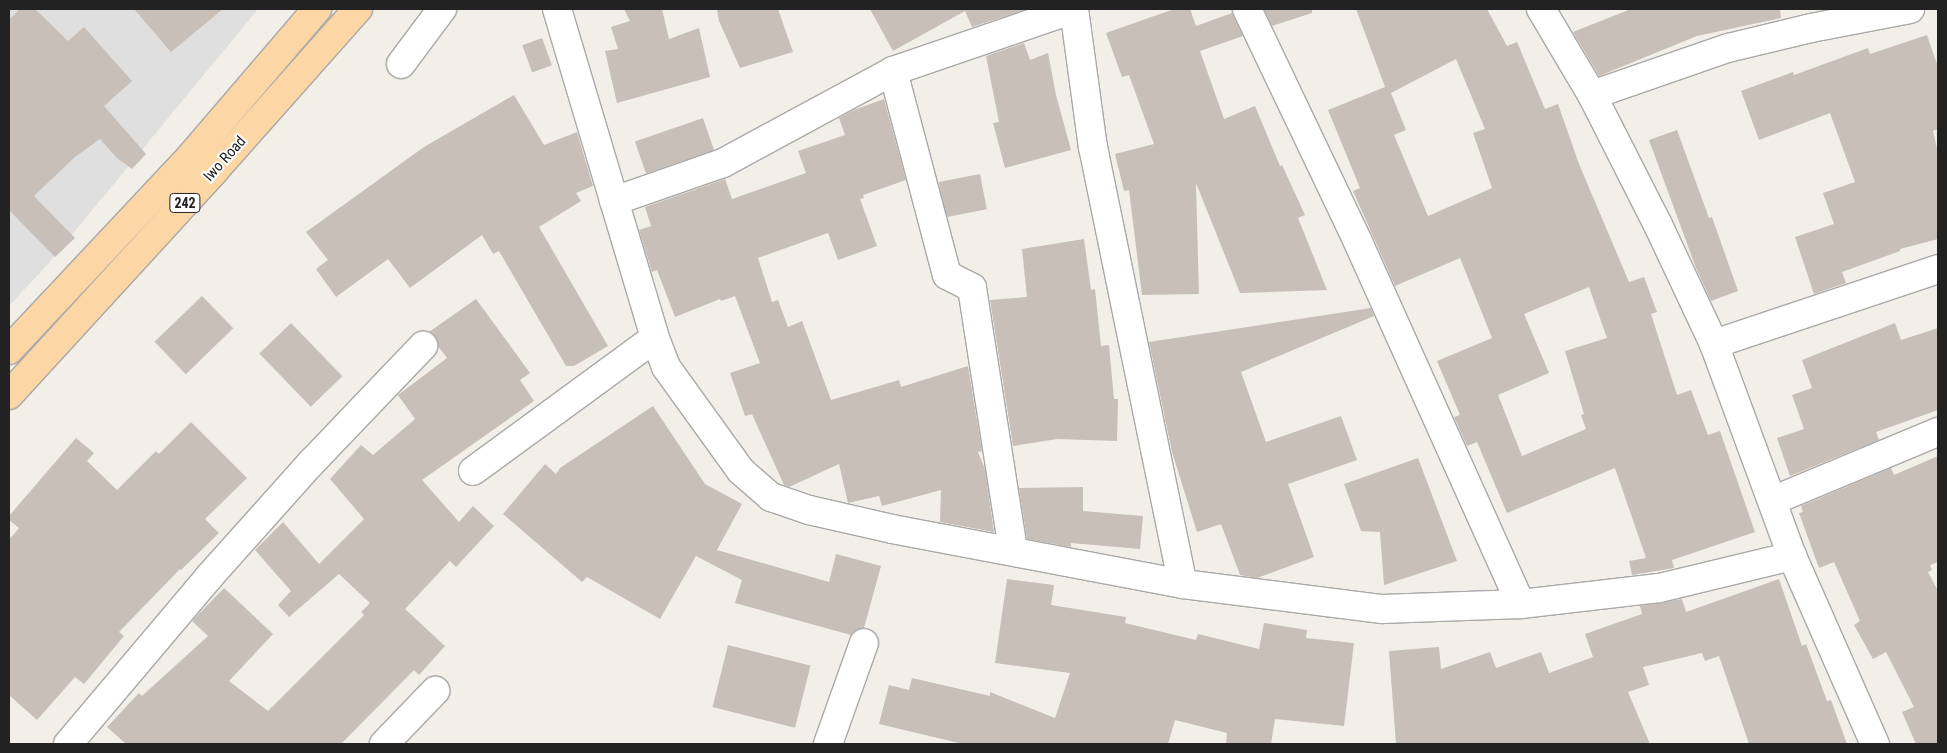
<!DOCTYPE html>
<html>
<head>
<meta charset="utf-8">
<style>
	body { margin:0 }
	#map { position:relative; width:1947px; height:753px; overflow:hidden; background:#f2efe9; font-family:"Roboto Condensed",sans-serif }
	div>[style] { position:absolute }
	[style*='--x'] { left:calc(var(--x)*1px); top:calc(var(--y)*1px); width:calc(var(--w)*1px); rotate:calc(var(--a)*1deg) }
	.residential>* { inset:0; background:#e0dfdf }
	.building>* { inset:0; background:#c7bfb8; transform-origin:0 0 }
	.roads { filter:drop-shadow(1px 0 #a9a9a9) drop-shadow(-1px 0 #a9a9a9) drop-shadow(0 1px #a9a9a9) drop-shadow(0 -1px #a9a9a9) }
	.minor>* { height:28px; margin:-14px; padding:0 14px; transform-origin:14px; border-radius:14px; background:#fff }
	.major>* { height:28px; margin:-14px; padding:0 14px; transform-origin:14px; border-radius:14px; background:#fcd6a4 }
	span { translate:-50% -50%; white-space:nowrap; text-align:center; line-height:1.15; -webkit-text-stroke:4px #fff; paint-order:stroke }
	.shield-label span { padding:1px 4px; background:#fff; border:1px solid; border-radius:4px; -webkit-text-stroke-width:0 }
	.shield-label { font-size:14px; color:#222; font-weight:700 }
	.street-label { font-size:15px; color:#222 }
	.frame { position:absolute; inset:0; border:10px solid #222; pointer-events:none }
</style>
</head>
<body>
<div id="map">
	<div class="residential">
		<div style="clip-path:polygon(9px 9px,258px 9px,47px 265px,9px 306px)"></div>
	</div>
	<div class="building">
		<div style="clip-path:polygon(20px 9px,35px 9px,68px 41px,84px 27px,132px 81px,104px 106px,146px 154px,132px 169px,117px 158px,100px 139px,75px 157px,34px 196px,75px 238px,55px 257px,9px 210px,9px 20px)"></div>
		<div style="clip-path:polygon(134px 9px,223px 9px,171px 52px)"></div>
		<div style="clip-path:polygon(624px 9px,662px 9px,669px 39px,699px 28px,710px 77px,617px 103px,605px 51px,618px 49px,611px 27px,630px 21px)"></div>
		<div style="clip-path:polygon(717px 9px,778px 9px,793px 52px,740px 68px,719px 21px)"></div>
		<div style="clip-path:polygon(870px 9px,1027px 9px,972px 27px,965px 11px,893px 51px)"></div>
		<div style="clip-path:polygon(1174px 9px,1190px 9px,1196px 26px,1232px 13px,1243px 36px,1200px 51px,1224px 119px,1255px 106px,1280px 166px,1282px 165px,1305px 215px,1298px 218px,1327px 290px,1240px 293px,1196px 183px,1199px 294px,1142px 295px,1129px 190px,1124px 191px,1115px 154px,1154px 144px,1129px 75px,1122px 77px,1106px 33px)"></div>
		<div style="clip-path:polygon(1264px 9px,1312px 9px,1312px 13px,1272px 26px)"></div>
		<div style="clip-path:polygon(evenodd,1356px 9px,1487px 9px,1507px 46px,1517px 42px,1545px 109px,1558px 104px,1579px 164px,1629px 282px,1644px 277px,1657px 312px,1651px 314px,1677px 395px,1691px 390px,1708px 435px,1720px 431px,1755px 532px,1672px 560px,1674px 568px,1632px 575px,1629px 561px,1646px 558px,1615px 468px,1507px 513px,1477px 442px,1467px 446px,1454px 417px,1460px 415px,1437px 361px,1492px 338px,1460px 258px,1395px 286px,1353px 191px,1360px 188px,1328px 110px,1385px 87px,1356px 9px,1456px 59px,1485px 129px,1473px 133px,1492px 188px,1428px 216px,1394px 135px,1406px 130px,1391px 93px,1456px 59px,1356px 9px,1589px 287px,1607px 338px,1565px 351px,1584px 414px,1581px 415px,1586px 429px,1522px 456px,1498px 395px,1549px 373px,1524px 314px,1589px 287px)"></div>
		<div style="clip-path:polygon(1631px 9px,1780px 9px,1781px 18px,1697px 36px,1599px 76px,1573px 32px)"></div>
		<div style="clip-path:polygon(1927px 35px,1938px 67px,1938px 129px,1933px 131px,1938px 153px,1938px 239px,1900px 249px,1900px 251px,1842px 272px,1846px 283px,1814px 294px,1795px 237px,1834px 224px,1823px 193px,1855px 182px,1830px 113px,1759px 140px,1741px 91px,1793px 72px,1794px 75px,1868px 48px,1870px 54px)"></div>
		<div style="left:542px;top:38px;width:29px;height:21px;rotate:70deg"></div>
		<div style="clip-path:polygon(1024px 43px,1030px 60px,1048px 53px,1056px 95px,1071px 150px,1005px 168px,993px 123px,999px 122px,986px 56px)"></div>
		<div style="clip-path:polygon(514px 95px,544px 145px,577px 132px,593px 186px,576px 193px,581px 201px,539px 227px,608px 346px,574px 366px,566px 366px,499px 251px,493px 254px,482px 235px,410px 288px,388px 259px,336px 297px,316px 269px,328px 260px,306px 232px,424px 147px)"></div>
		<div style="clip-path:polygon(884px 99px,906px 180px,863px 195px,864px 198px,860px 199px,877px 246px,838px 260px,828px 233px,758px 258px,772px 302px,778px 300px,788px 327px,802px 321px,831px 400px,899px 380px,901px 387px,968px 366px,982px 451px,978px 452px,985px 469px,994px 532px,940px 522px,941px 490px,882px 506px,879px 496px,848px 503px,839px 464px,789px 487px,784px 485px,752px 414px,745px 416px,730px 373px,760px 363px,735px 296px,721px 301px,720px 299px,675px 317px,657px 270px,652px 272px,639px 230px,651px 226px,645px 207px,725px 179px,732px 199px,806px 173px,798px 151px,845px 135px,839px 118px,854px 110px)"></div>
		<div style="left:703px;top:118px;width:34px;height:72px;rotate:71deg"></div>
		<div style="clip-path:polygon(1677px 130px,1709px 218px,1712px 217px,1738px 291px,1711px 301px,1696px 268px,1649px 140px)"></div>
		<div style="left:980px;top:174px;width:36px;height:42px;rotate:79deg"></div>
		<div style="clip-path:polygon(1084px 239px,1091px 290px,1095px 289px,1101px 346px,1109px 345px,1114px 399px,1118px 399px,1117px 441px,1057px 439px,1013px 446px,990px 300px,1027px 297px,1022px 249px)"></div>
		<div style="left:202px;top:296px;width:45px;height:66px;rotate:46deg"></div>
		<div style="clip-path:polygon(476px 299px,530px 373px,520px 380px,534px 401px,422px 480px,459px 522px,473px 506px,494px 526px,456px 567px,450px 561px,405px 609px,445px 646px,419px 675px,414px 670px,341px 744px,126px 744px,107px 727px,139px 693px,142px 696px,208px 636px,192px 621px,224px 588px,273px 634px,229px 681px,268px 711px,364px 615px,361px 612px,370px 603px,339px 574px,289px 617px,278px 605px,291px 591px,255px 550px,283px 522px,319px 564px,364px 519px,330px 479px,361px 445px,373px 455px,415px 419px,398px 395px,447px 358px,438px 346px,434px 335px,429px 332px)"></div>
		<div style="clip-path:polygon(1371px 308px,1374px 316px,1241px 372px,1266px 442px,1341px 416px,1357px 460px,1288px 484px,1314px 557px,1257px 578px,1240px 575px,1221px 524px,1197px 532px,1172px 452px,1149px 342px)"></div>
		<div style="left:291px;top:323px;width:74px;height:44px;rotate:46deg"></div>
		<div style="clip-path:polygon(1895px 323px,1901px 340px,1938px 328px,1938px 410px,1876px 432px,1879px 440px,1790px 476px,1777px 438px,1804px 429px,1792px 395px,1812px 388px,1802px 360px)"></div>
		<div style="clip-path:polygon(653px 406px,705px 484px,742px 504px,717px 550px,829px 582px,836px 554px,881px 566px,864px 628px,854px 631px,851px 635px,735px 603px,742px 580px,696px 556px,660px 619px,587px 577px,582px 582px,503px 514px,545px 464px,556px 474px,560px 468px)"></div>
		<div style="clip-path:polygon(191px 422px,247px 478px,205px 519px,219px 533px,181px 570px,180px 569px,119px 632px,124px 636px,84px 684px,75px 677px,37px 720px,9px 695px,9px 540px,19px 528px,9px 520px,9px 516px,76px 438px,94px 453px,87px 461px,117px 490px,156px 451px,159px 454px)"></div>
		<div style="clip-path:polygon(1938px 456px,1938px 562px,1930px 565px,1932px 570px,1928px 572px,1938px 591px,1938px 744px,1916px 744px,1902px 712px,1914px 707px,1886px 652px,1873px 659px,1854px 625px,1860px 621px,1834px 562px,1819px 568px,1799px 513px,1803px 512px,1801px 506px,1891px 468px,1894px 475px)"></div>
		<div style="clip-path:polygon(1418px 458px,1457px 561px,1384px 585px,1380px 532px,1361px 531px,1344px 484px)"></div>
		<div style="clip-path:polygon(1083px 487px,1083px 511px,1143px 516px,1140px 549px,1071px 543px,1071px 547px,1027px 539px,1019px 488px)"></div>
		<div style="clip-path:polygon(1007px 579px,1054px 585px,1051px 605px,1126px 617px,1125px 623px,1196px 640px,1198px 634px,1259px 649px,1264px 623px,1307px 630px,1306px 638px,1354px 643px,1344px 726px,1275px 719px,1271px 744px,1226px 744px,1227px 733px,1175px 720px,1168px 744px,963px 744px,879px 724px,889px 685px,909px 690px,912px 678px,990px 696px,990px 692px,1055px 718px,1070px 673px,995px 663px)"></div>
		<div style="clip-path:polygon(1779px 579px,1802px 646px,1806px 644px,1827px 701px,1831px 700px,1847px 744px,1749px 744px,1719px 656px,1705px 661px,1702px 653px,1643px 667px,1649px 685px,1628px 692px,1650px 744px,1396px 744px,1389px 651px,1439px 647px,1441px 669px,1490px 652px,1496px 668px,1541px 652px,1549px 673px,1593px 657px,1585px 634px,1642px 614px,1640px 606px,1682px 599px,1686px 612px)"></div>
		<div style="left:728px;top:645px;width:85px;height:64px;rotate:14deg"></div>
	</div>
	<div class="roads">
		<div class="minor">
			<div style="--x:557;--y:9;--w:343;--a:73.4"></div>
			<div style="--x:655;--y:338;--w:31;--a:69"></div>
			<div style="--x:666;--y:367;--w:128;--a:54.2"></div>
			<div style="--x:741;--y:471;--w:40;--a:41"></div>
			<div style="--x:771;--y:497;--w:40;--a:18.9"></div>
			<div style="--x:809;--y:510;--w:85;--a:12.9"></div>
			<div style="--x:892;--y:529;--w:296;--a:10.7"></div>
			<div style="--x:1183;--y:584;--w:201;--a:7.2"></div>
			<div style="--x:1382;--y:609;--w:139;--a:-2.1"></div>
			<div style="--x:1521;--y:604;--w:139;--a:-6.6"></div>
			<div style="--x:1659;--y:588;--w:137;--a:-13.5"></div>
			<div style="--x:1074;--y:9;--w:139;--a:82.2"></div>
			<div style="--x:1093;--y:147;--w:446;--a:78.4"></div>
			<div style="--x:1247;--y:9;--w:258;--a:64.5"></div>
			<div style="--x:1358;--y:242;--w:397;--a:65.8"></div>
			<div style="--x:1541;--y:9;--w:100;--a:59.3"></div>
			<div style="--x:1592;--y:95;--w:146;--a:63.1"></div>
			<div style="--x:1658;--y:225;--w:132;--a:64.8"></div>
			<div style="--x:1714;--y:344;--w:226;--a:69.8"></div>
			<div style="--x:1792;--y:556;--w:206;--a:66.2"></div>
			<div style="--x:401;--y:64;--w:69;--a:-53.3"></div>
			<div style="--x:893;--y:71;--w:211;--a:75.2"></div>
			<div style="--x:947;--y:275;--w:28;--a:27"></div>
			<div style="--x:972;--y:288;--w:265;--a:81.1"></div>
			<div style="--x:1592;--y:95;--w:144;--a:-19.1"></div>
			<div style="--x:1728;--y:48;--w:85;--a:-13.5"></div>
			<div style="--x:1811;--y:28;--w:101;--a:-10.9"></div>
			<div style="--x:614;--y:201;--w:115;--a:-19.2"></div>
			<div style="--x:723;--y:163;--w:193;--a:-28.4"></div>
			<div style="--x:893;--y:71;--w:191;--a:-18.9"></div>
			<div style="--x:1714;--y:344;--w:236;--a:-18.5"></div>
			<div style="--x:473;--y:471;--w:225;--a:-36.2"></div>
			<div style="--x:1772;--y:501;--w:180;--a:-22.6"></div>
			<div style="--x:68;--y:744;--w:219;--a:-49.8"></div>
			<div style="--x:209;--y:577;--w:154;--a:-48.2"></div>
			<div style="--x:312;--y:462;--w:161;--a:-46.3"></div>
			<div style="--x:384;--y:744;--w:74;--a:-46.1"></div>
			<div style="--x:828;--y:744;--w:107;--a:-70.4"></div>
		</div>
		<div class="major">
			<div style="--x:9;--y:350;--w:266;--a:-46.8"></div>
			<div style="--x:191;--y:156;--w:194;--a:-49.4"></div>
			<div style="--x:9;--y:395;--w:304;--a:-47.5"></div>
			<div style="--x:214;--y:171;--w:217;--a:-48.4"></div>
		</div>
	</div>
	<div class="shield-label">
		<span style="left:185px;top:203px">242</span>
	</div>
	<div class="street-label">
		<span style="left:225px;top:159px;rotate:-48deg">Iwo Road</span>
	</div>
	<div class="frame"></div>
</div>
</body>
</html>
